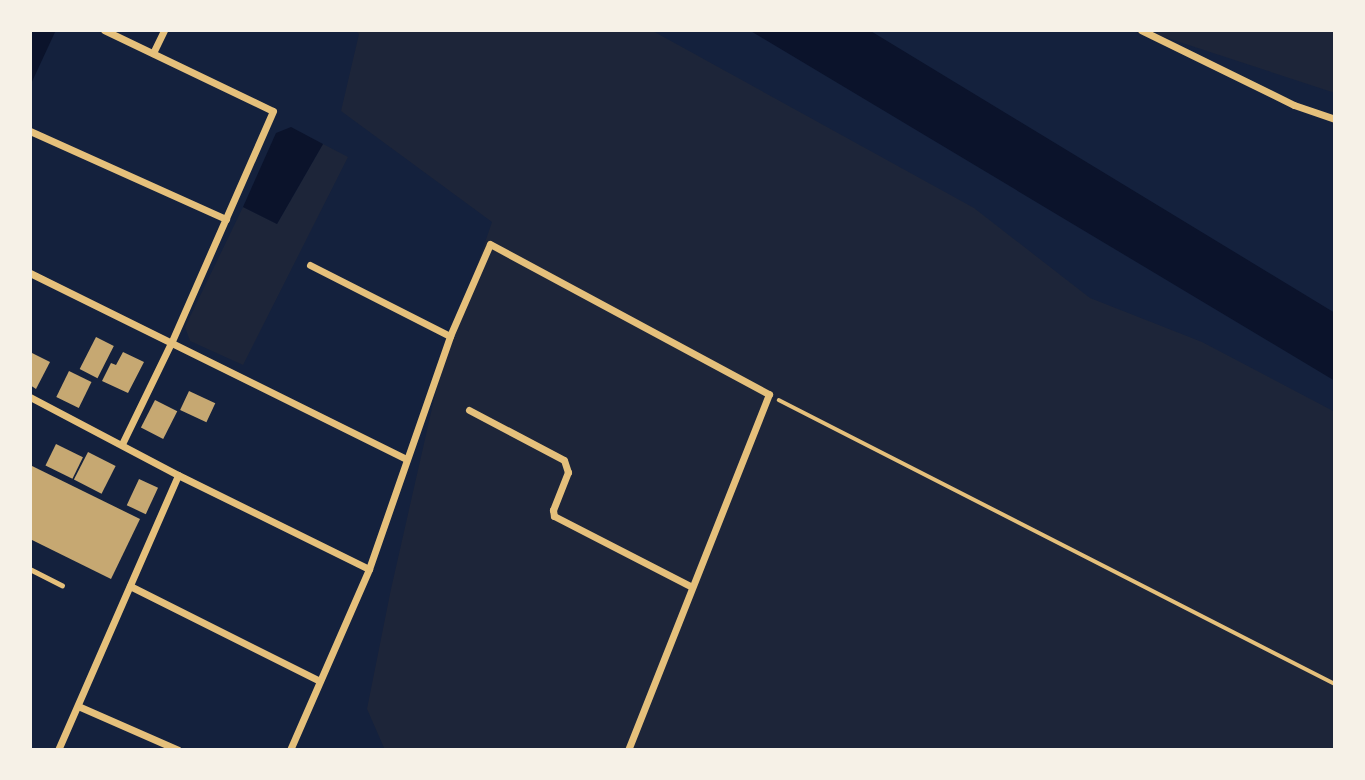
<!DOCTYPE html>
<html>
<head>
<meta charset="utf-8">
<style>
	body { margin:0 }
	#map { position:relative; width:1365px; height:780px; overflow:hidden; background:#14213d; font-family:"DejaVu Sans",sans-serif }
	div>[style] { position:absolute }
	[style*='--x'] { left:calc(var(--x)*1px); top:calc(var(--y)*1px); width:calc(var(--w)*1px); rotate:calc(var(--a)*1deg) }
	.green>* { inset:0; background:#1d2539 }
	.water>* { inset:0; background:#0b132b }
	.building>* { inset:0; background:#c6a872; transform-origin:0 0 }
	.path>* { height:3.5px; margin:-1.75px; padding:0 1.75px; transform-origin:1.75px; border-radius:1.75px; background:#e5c07b }
	.service>* { height:4.5px; margin:-2.25px; padding:0 2.25px; transform-origin:2.25px; border-radius:2.25px; background:#e5c07b }
	.minor>* { height:7px; margin:-3.5px; padding:0 3.5px; transform-origin:3.5px; border-radius:3.5px; background:#e5c07b }
	span { translate:-50% -50%; white-space:nowrap; text-align:center; line-height:1.15; -webkit-text-stroke:5px #f6f1e7; paint-order:stroke }
	.frame { position:absolute; inset:0; border:32px solid #f6f1e7; pointer-events:none }
</style>
</head>
<body>
<div id="map">
	<div class="green">
		<div style="clip-path:polygon(355px 30px,651px 30px,974px 208px,1090px 298px,1202px 342px,1335px 412px,1335px 750px,385px 750px,367px 709px,391px 589px,440px 373px,492px 222px,341px 111px,359px 34px)"></div>
		<div style="clip-path:polygon(1158px 30px,1335px 30px,1335px 93px,1158px 35px)"></div>
		<div style="clip-path:polygon(323px 144px,348px 157px,243px 365px,190px 341px,185px 327px,243px 207px,277px 224px)"></div>
	</div>
	<div class="water">
		<div style="clip-path:polygon(30px 30px,56px 30px,30px 86px)"></div>
		<div style="clip-path:polygon(749px 30px,869px 30px,1335px 313px,1335px 381px)"></div>
		<div style="clip-path:polygon(291px 127px,323px 144px,277px 224px,243px 207px,276px 133px)"></div>
	</div>
	<div class="building">
		<div style="left:96px;top:337px;width:20px;height:36px;rotate:27deg"></div>
		<div style="clip-path:polygon(30px 352px,50px 362px,36px 389px,30px 385px)"></div>
		<div style="clip-path:polygon(123px 352px,144px 362px,128px 393px,102px 381px,111px 363px,116px 365px)"></div>
		<div style="left:69px;top:371px;width:25px;height:29px;rotate:26deg"></div>
		<div style="left:189px;top:391px;width:29px;height:21px;rotate:25deg"></div>
		<div style="left:155px;top:400px;width:25px;height:31px;rotate:27deg"></div>
		<div style="left:56px;top:444px;width:30px;height:24px;rotate:26deg"></div>
		<div style="left:88px;top:452px;width:31px;height:31px;rotate:27deg"></div>
		<div style="clip-path:polygon(30px 465px,140px 519px,111px 579px,30px 539px)"></div>
		<div style="left:139px;top:479px;width:21px;height:29px;rotate:25deg"></div>
	</div>
	<div class="path">
		<div style="--x:779;--y:400;--w:624;--a:27.06"></div>
	</div>
	<div class="service">
		<div style="--x:30;--y:569;--w:36;--a:27"></div>
	</div>
	<div class="minor">
		<div style="--x:104;--y:30;--w:187;--a:25.6"></div>
		<div style="--x:273;--y:111;--w:253;--a:113.7"></div>
		<div style="--x:171;--y:343;--w:112;--a:115.9"></div>
		<div style="--x:1141;--y:30;--w:170;--a:26.1"></div>
		<div style="--x:1294;--y:105;--w:43;--a:18.9"></div>
		<div style="--x:153;--y:53;--w:25;--a:-64"></div>
		<div style="--x:30;--y:131;--w:215;--a:24.2"></div>
		<div style="--x:310;--y:265;--w:157;--a:26.9"></div>
		<div style="--x:30;--y:273;--w:420;--a:26.3"></div>
		<div style="--x:30;--y:397;--w:167;--a:27.8"></div>
		<div style="--x:178;--y:475;--w:213;--a:26.2"></div>
		<div style="--x:469;--y:410;--w:107;--a:27.8"></div>
		<div style="--x:564;--y:460;--w:13;--a:72"></div>
		<div style="--x:568;--y:472;--w:41;--a:111.5"></div>
		<div style="--x:553;--y:510;--w:6;--a:81"></div>
		<div style="--x:554;--y:516;--w:155;--a:27.2"></div>
		<div style="--x:130;--y:586;--w:212;--a:26.6"></div>
		<div style="--x:78;--y:706;--w:109;--a:23.7"></div>
		<div style="--x:58;--y:750;--w:300;--a:-66.4"></div>
		<div style="--x:290;--y:750;--w:197;--a:-66.4"></div>
		<div style="--x:369;--y:569;--w:247;--a:-70.8"></div>
		<div style="--x:450;--y:336;--w:100;--a:-66.5"></div>
		<div style="--x:490;--y:244;--w:317;--a:28.3"></div>
		<div style="--x:769;--y:394;--w:383;--a:111.6"></div>
	</div>
	<div class="frame"></div>
</div>
</body>
</html>
